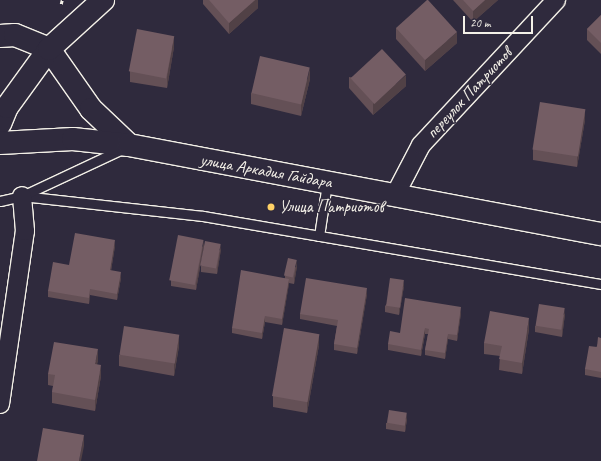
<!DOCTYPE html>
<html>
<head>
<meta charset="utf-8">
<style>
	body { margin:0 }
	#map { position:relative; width:601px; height:461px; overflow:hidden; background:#2f2a3d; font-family:Caveat,sans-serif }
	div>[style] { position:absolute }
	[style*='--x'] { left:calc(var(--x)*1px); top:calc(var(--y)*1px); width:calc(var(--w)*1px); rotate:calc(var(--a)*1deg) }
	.path>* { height:2.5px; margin-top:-1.25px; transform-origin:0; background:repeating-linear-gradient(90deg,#f4f1e8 0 4px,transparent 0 7px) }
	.roads { filter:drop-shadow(1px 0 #f4f1e8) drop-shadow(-1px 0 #f4f1e8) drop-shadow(0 1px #f4f1e8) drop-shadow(0 -1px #f4f1e8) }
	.lane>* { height:9px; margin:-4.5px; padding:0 4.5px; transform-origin:4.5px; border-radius:4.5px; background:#2f2a3d }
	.street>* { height:18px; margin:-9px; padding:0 9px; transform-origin:9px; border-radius:9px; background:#2f2a3d }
	.secondary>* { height:22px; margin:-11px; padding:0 11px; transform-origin:11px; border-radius:11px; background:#2f2a3d }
	.primary>* { height:22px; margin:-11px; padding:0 11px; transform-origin:11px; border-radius:11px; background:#2f2a3d }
	.wall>* { inset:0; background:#645056 }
	.shaded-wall>* { inset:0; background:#514146 }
	.building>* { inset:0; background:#745d64; transform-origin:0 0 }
	.dots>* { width:11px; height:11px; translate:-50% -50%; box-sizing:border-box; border:2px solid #2f2a3d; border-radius:50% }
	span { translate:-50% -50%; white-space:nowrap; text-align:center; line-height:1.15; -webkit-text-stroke:3px #2f2a3d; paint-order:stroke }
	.street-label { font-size:17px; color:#f4f1e8 }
	.poi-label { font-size:17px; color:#f4f1e8 }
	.left { translate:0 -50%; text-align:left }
	.scale { position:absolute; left:463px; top:16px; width:70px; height:18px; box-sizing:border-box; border:2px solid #f4f1e8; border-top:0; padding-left:5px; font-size:12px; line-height:14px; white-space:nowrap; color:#f4f1e8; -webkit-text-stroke:3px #2f2a3d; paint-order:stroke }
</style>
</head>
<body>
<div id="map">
	<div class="path">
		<div style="--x:61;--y:4;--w:4;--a:-76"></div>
	</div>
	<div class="roads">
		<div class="lane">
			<div style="--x:22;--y:196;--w:182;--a:6.3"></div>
			<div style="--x:203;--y:216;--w:404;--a:9.7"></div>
			<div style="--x:0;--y:201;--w:23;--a:-13"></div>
			<div style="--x:22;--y:196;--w:108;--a:-25.1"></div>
			<div style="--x:319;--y:236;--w:54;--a:-81.4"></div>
		</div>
		<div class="street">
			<div style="--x:395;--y:195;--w:56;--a:-62.5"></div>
			<div style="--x:421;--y:145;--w:198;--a:-47"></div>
			<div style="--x:0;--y:404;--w:175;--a:-81.8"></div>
			<div style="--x:25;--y:231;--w:35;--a:-95"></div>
		</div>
		<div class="secondary">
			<div style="--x:0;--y:36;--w:15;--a:-4"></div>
			<div style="--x:15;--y:35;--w:37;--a:22"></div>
			<div style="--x:49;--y:49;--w:73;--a:55"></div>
			<div style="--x:91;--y:109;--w:52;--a:43.5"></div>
			<div style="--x:0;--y:124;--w:18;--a:-68"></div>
			<div style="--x:7;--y:107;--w:72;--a:-54.1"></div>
			<div style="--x:49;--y:49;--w:73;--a:-42.2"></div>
		</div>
		<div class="primary">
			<div style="--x:0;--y:143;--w:73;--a:-3.1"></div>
			<div style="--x:73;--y:139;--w:56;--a:6.1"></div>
			<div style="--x:129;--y:145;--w:480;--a:10.7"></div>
		</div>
	</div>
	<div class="wall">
		<div style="clip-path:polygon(203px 0,258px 0,258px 8px,229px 34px,203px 4px)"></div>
		<div style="clip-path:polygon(453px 0,498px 0,473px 22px)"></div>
		<div style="clip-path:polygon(601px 15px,601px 54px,587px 40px,587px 29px)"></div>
		<div style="clip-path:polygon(396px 28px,457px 43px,425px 71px,396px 39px)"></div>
		<div style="clip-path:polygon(174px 47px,167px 88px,130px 82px,130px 71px)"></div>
		<div style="clip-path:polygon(349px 77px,406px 86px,373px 115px,349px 88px)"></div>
		<div style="clip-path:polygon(310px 79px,301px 116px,251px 104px,251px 93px)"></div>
		<div style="clip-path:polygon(585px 120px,577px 167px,533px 160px,533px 149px)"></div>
		<div style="clip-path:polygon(204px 245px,196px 290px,171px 286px,171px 280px)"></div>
		<div style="clip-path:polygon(115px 246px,111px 271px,121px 278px,117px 300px,90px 295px,89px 304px,48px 297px,48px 291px,69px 265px)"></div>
		<div style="clip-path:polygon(221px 249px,217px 274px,201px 272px,201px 266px)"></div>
		<div style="clip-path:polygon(297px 266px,294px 284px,289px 283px,282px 325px,265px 322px,262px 339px,232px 333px,232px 328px,285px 278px,285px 276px)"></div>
		<div style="clip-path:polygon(404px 286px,399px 315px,385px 312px,385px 306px)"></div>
		<div style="clip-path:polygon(367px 294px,357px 354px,334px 350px,334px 344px,337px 326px,300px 319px,300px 314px)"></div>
		<div style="clip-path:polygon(461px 313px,457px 341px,448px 339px,445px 359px,425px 355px,425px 350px,428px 334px,425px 334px,421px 356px,388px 350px,388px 344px,400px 333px)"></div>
		<div style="clip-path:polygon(565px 314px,562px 337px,535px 332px,535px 326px)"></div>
		<div style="clip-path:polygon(529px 329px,522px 374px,499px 370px,500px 356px,484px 354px,484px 343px)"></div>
		<div style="clip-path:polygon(601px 338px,601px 378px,585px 375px,585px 369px)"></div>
		<div style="clip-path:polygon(319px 345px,307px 413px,273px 407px,273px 396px)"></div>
		<div style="clip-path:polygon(179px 346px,174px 376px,119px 366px,119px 355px)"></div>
		<div style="clip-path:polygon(98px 360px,97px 364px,101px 376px,95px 411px,52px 403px,52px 392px,53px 386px,48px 385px,48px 374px)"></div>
		<div style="clip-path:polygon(407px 419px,405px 432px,386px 429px,386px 423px)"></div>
	</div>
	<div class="shaded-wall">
		<div style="clip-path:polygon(255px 0,258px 0,258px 8px,229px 34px,229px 23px)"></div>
		<div style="clip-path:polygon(485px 0,498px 0,473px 22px,473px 11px)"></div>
		<div style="clip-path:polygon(457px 32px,457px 43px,425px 71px,425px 60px)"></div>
		<div style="clip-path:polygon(174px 36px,174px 47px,167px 88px,167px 77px)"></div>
		<div style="clip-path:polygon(310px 68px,310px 79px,301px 116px,301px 105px)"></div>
		<div style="clip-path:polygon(406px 75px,406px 86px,373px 115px,373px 104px)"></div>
		<div style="clip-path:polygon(585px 109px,585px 120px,577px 167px,577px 156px)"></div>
		<div style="clip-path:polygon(115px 240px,115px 246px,110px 276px,110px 270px)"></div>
		<div style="clip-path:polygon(204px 240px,204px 245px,196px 290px,196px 284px)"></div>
		<div style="clip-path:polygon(221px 244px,221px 249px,217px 274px,217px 269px)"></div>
		<div style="clip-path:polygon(297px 260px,297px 266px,294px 284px,294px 278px)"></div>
		<div style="clip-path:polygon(121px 272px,121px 278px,117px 300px,117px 294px)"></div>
		<div style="clip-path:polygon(289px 279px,289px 284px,282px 325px,282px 319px)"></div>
		<div style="clip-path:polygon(404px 280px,404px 286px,399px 315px,399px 309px)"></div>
		<div style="clip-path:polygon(367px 288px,367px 294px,357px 354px,357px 348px)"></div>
		<div style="clip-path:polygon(90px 289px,90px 295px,89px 304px,89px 298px)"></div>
		<div style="clip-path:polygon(461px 307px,461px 313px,457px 341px,457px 335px)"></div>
		<div style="clip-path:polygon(565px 308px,565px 314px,562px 337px,562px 331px)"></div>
		<div style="clip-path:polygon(265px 316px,265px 322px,262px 339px,262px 333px)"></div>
		<div style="clip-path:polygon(529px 318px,529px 329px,522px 374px,522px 363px)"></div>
		<div style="clip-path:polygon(425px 328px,425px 334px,421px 356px,421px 350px)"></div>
		<div style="clip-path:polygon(319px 334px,319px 345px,307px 413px,307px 402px)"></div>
		<div style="clip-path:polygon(448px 334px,448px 339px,445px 359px,445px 353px)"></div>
		<div style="clip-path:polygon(179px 335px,179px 346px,174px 376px,174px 365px)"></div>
		<div style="clip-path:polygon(98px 349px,98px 360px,95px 375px,95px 364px)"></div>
		<div style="clip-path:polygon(101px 365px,101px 376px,95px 411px,95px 400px)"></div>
		<div style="clip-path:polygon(407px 413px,407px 419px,405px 432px,405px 426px)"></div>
		<div style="clip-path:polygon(84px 435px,84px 446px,81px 461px,79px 461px)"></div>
	</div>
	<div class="building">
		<div style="clip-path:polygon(209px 0,255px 0,229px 23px)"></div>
		<div style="clip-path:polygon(427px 0,428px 0,457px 32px,425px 60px,396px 28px)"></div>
		<div style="clip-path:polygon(463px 0,485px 0,473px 11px)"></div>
		<div style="clip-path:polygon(601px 15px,601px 43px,587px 29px)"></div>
		<div style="left:137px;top:29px;width:38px;height:43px;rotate:11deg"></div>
		<div style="left:382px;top:49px;width:35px;height:43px;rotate:47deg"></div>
		<div style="left:260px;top:56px;width:51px;height:38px;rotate:13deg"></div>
		<div style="left:540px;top:102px;width:46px;height:48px;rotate:9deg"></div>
		<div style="clip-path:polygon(75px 233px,115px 240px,110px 270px,121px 272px,117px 294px,90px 289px,89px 298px,48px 291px,53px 262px,69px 265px)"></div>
		<div style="left:178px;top:235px;width:26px;height:46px;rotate:11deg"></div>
		<div style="left:205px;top:241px;width:16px;height:25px;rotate:11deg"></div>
		<div style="left:288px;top:258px;width:9px;height:18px;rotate:13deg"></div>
		<div style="clip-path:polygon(241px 270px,289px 279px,282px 319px,265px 316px,262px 333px,232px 328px)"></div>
		<div style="clip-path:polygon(306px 278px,367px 288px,357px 348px,334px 344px,338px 320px,300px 314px)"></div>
		<div style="left:390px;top:278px;width:14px;height:28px;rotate:8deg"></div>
		<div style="clip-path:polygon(405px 298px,461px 307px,457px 335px,448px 334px,445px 353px,425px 350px,429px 329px,425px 328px,421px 350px,388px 344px,390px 331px,400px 333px)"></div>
		<div style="left:539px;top:304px;width:26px;height:22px;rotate:9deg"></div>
		<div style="clip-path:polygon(490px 311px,529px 318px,522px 363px,499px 359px,502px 346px,484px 343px)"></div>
		<div style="left:124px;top:326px;width:56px;height:29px;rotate:9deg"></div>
		<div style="left:284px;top:328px;width:36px;height:69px;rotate:10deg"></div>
		<div style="clip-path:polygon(598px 337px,601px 338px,601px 372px,585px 369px,589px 346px,597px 347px)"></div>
		<div style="clip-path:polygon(54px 342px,98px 349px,95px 364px,101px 365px,95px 400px,52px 392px,55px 375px,48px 374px)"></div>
		<div style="left:389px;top:410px;width:18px;height:13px;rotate:9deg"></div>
		<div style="clip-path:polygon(43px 428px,84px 435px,79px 461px,37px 461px)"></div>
	</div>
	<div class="dots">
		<div style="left:271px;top:207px;background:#ffd166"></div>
	</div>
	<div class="street-label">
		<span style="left:469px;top:93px;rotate:-47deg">переулок Патриотов</span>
		<span style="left:266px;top:171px;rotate:10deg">улица Аркадия Гайдара</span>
	</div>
	<div class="poi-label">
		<span class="left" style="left:279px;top:207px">Улица Патриотов</span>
	</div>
	<div class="scale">20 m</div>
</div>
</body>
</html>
